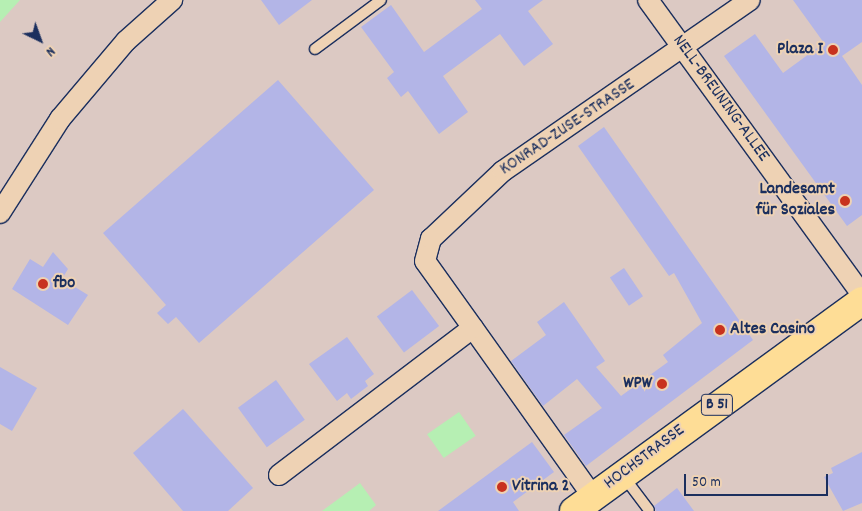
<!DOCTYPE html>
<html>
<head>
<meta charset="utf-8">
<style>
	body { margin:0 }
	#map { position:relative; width:862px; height:511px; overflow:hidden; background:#eed2b4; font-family:Dekko,sans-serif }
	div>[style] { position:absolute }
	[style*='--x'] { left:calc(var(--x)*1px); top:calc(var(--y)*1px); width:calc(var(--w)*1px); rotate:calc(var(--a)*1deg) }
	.built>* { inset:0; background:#dcc9c3; transform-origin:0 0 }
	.green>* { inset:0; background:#b6efb3; transform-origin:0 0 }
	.building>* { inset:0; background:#b3b5e7; transform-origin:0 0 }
	.roads { filter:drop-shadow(1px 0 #1b2f5e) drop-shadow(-1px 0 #1b2f5e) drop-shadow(0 1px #1b2f5e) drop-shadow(0 -1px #1b2f5e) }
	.lane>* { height:10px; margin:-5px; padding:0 5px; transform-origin:5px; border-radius:5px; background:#eed2b4 }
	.street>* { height:20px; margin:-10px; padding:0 10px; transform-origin:10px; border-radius:10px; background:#eed2b4 }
	.primary>* { height:28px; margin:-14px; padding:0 14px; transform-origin:14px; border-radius:14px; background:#fedd96 }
	.dots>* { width:14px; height:14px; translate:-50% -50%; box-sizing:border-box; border:2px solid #eed2b4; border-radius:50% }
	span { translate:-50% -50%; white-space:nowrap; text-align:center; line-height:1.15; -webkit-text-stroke:4px #eed2b4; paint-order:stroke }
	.shield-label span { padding:1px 4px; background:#eed2b4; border:1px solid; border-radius:4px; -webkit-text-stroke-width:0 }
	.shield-label { font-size:16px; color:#1b2f5e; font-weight:700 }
	.poi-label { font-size:18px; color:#1b2f5e; font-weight:700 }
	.right { translate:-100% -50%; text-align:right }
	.left { translate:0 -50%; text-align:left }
	.street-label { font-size:18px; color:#1b2f5e }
	.north { position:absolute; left:15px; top:15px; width:50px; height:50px; -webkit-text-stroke:4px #eed2b4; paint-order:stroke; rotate:138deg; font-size:14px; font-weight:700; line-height:20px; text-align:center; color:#1b2f5e }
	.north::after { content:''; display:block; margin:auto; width:18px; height:22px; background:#1b2f5e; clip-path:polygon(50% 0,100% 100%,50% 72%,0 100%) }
	.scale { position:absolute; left:684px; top:474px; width:144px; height:22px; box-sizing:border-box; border:2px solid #1b2f5e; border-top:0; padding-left:6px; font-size:15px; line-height:18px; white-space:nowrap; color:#1b2f5e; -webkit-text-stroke:4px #eed2b4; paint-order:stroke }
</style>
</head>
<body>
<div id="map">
	<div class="built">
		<div style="left:0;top:0;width:862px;height:511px"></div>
	</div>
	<div class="green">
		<div style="clip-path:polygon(0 0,20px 0,0 22px)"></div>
		<div style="left:459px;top:412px;width:29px;height:39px;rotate:55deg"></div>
		<div style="clip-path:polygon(360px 483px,376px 505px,369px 511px,322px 511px)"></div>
	</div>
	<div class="building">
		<div style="clip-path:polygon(261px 0,312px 0,279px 25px)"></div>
		<div style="clip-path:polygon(475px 0,543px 0,528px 11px,553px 44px,524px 66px,500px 34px,443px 76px,468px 112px,439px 134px,408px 91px,401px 97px,387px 78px,394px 72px,361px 27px,391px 5px,424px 52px,482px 9px)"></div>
		<div style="clip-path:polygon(793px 0,862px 0,862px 42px,842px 56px,862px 85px,862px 215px,847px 226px,724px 56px,755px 34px,783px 73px,824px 43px)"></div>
		<div style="clip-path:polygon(278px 80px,374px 190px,199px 343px,176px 317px,168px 324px,157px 313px,166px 305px,103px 233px)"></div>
		<div style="clip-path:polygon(604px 127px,753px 340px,586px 466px,564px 435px,602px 408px,577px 379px,543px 406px,511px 361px,546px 335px,537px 322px,564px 302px,605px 361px,596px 367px,621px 396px,668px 362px,663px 355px,702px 323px,674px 273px,669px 276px,578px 146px)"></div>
		<div style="clip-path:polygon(53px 252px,68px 269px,62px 279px,88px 295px,68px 325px,12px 289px,30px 259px,43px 267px)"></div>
		<div style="left:624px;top:268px;width:34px;height:17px;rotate:56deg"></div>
		<div style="left:412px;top:290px;width:45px;height:44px;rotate:53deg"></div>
		<div style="clip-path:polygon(347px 337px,374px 374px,365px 381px,368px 386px,351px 399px,347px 393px,337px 401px,309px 364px)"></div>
		<div style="clip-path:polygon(0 367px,37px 388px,12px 431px,0 424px)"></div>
		<div style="left:276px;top:380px;width:49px;height:47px;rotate:54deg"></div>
		<div style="clip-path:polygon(183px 409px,253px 488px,228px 511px,183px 511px,133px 453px)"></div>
		<div style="clip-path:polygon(532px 442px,554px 472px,513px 502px,519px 511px,438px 511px)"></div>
		<div style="clip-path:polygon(862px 452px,862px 503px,843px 511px,824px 477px,833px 473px,831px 468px)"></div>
		<div style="clip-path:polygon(677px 488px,694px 511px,656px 511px,654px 506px)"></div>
	</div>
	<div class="roads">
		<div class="lane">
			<div style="--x:315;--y:49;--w:82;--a:-36.6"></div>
			<div style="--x:624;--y:477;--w:41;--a:52.9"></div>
		</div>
		<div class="street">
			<div style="--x:648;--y:0;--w:364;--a:54"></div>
			<div style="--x:0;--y:213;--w:112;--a:-57.4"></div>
			<div style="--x:60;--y:119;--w:102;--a:-49.8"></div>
			<div style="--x:126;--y:41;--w:62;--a:-41.7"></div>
			<div style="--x:473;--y:328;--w:207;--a:54.6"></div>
			<div style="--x:279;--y:475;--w:243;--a:-37.2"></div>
			<div style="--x:473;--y:328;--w:82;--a:-125.6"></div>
			<div style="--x:425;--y:261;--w:23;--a:-75"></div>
			<div style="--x:431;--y:239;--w:99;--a:-43.4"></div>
			<div style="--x:503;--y:171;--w:300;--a:-34.7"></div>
		</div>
		<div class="primary">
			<div style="--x:574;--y:511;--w:356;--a:-36.1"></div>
		</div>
	</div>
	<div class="dots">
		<div style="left:833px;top:50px;background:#c8321e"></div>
		<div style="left:845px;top:201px;background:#c8321e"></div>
		<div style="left:43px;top:284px;background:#c8321e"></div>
		<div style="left:720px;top:330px;background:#c8321e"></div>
		<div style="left:662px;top:384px;background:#c8321e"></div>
		<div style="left:502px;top:487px;background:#c8321e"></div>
	</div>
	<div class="shield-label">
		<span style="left:717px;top:405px">B 51</span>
	</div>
	<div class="poi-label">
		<span class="right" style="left:823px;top:50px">Plaza I</span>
		<span class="right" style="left:835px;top:201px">Landesamt<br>für Soziales</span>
		<span class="left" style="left:53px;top:284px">fbo</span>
		<span class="left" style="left:730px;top:330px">Altes Casino</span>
		<span class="right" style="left:652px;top:384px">WPW</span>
		<span class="left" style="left:512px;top:487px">Vitrina 2</span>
	</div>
	<div class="street-label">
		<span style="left:720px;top:99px;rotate:54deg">NELL-BREUNING-ALLEE</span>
		<span style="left:568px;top:128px;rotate:-34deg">KONRAD-ZUSE-STRASSE</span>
		<span style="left:645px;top:458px;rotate:-37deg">HOCHSTRASSE</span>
	</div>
	<div class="north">N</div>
	<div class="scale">50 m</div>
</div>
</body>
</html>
